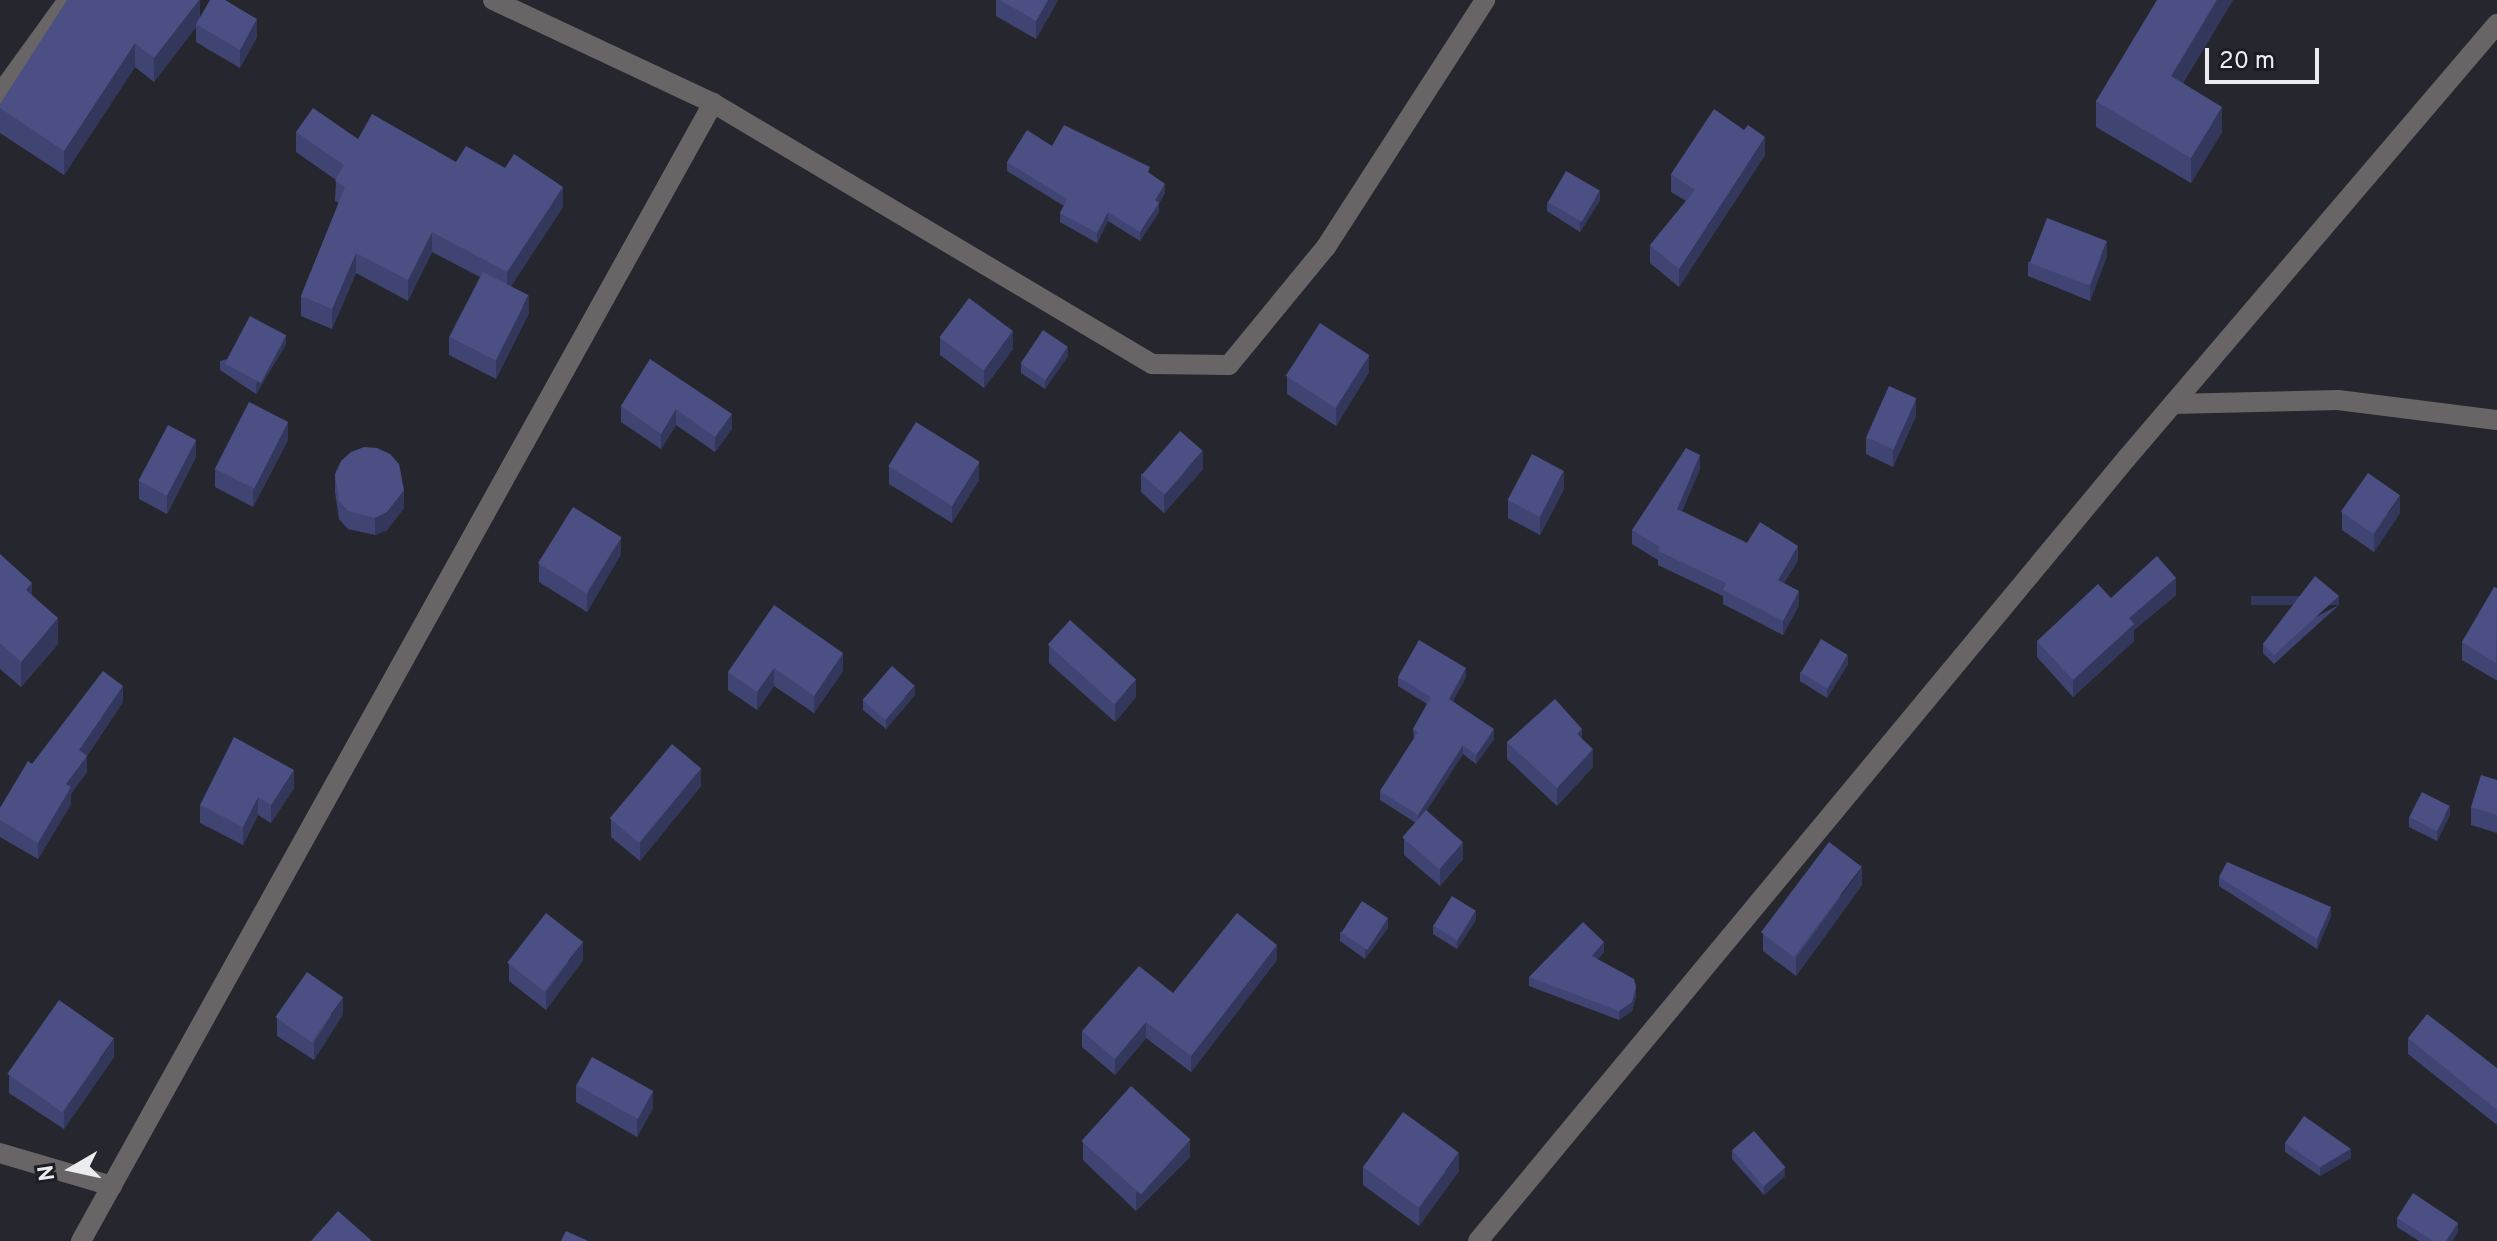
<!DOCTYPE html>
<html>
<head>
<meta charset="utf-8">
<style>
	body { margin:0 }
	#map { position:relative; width:2497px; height:1241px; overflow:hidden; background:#26272e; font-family:Overpass,sans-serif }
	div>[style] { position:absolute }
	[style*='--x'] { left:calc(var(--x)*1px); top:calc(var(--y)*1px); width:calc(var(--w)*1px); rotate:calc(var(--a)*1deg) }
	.minor>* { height:20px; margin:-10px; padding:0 10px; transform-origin:10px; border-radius:10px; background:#696566 }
	.wall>* { inset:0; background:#404472 }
	.shaded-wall>* { inset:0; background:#34375c; transform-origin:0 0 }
	.building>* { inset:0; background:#4b4f84; transform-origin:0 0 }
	span { translate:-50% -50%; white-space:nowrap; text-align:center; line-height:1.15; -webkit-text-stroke:7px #1c1d24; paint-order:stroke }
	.north { position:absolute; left:32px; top:1129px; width:80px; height:80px; -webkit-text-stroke:6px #1c1d24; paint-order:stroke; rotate:261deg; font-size:22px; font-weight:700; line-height:32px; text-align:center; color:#ebebf0 }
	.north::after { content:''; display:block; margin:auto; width:28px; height:36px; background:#ebebf0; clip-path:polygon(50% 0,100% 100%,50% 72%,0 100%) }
	.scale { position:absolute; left:2205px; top:48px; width:114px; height:36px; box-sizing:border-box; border:4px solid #ebebf0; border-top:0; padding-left:10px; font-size:24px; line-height:28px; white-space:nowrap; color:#ebebf0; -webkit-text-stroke:6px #1c1d24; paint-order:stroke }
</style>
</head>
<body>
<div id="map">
	<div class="minor">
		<div style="--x:493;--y:0;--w:243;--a:25.1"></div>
		<div style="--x:713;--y:103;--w:511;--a:30.73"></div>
		<div style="--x:1152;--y:364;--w:77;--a:0.7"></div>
		<div style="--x:1229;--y:365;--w:153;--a:-50.6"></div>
		<div style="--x:1326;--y:247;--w:294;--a:-57.2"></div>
		<div style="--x:0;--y:94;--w:116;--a:-54.1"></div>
		<div style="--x:2173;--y:404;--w:165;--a:-1.4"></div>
		<div style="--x:2338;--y:400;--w:160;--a:7.2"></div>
		<div style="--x:0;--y:1153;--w:117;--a:16.4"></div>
		<div style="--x:81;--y:1241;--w:1302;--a:-60.95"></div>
		<div style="--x:1478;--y:1241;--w:1016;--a:-50.35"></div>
		<div style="--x:2126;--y:459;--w:572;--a:-49.54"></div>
	</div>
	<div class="wall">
		<div style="clip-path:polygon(200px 0,200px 18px,257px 37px,240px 68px,196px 42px,196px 27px,154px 82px,135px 67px,64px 175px,0 133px,0 104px)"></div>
		<div style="clip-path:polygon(996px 0,1058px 0,1036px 39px,996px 16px)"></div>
		<div style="clip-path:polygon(2233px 0,2183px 83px,2222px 132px,2191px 183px,2096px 127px,2096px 101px)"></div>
		<div style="clip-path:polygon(296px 132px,358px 139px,456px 162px,563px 207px,511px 286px,529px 313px,496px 379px,449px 355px,449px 337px,480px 277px,432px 252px,408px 301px,356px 273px,332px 329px,301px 316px,301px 296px,339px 203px,335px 201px,336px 180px,296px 152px)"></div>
		<div style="clip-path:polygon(1052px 146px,1150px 174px,1165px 193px,1159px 203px,1159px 212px,1140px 241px,1108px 221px,1097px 243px,1060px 222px,1060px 213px,1064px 206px,1007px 171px,1007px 162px)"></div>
		<div style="clip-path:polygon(1765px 155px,1679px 287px,1650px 263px,1650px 245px,1686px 201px,1671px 192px,1671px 174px)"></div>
		<div style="clip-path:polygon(1600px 200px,1580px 232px,1547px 211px,1547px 202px)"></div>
		<div style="clip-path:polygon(2107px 256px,2090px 301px,2028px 276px,2028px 262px)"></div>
		<div style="clip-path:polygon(940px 337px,1013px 349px,984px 388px,940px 355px)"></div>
		<div style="clip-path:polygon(286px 344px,256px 394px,220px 370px,220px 361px)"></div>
		<div style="clip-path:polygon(1068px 356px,1045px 389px,1021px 373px,1021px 364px)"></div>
		<div style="clip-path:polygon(650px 359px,732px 429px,715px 452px,676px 425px,661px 449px,621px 422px,621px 406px)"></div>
		<div style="clip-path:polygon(1369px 372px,1336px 426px,1287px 394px,1287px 377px)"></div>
		<div style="clip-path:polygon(1916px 416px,1893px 467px,1866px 454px,1866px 437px)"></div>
		<div style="clip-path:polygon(288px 440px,253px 507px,215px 487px,215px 469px)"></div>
		<div style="clip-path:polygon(196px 457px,167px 514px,139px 499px,139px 481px)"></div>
		<div style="clip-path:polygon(889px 466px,979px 480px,952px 523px,889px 484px)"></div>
		<div style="clip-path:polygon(1203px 469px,1164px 513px,1141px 492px,1141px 474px)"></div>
		<div style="clip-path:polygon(1700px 469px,1682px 511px,1747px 543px,1798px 560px,1784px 583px,1799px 605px,1783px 635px,1723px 604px,1723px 596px,1658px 565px,1658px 560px,1632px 544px,1632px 530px)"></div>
		<div style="clip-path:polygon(335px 474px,404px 508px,387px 530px,375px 535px,348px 529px,339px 519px,335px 492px)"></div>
		<div style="clip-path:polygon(1564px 489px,1540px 535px,1508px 518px,1508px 500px)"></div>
		<div style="clip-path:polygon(2342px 512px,2400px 513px,2374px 552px,2342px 530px)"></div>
		<div style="clip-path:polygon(0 554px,32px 595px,58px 644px,21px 687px,0 669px)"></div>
		<div style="clip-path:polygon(621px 554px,587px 612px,539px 582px,539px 564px)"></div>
		<div style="clip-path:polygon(2497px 588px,2497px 680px,2496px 680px,2462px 660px,2462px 642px)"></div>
		<div style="clip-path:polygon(2176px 595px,2134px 630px,2134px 641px,2073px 697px,2037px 657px,2037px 641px,2111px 598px)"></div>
		<div style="clip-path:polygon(2339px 605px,2274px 664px,2263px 653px,2263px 644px)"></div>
		<div style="clip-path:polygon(1049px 645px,1136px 697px,1115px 722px,1049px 663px)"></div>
		<div style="clip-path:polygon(843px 653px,843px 671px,814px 713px,774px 686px,757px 710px,728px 690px,728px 672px)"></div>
		<div style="clip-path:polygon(1848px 664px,1827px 698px,1800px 681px,1800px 672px)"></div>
		<div style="clip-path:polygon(1398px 677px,1466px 677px,1453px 701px,1494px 739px,1476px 764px,1463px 754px,1426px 811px,1463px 859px,1440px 886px,1404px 855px,1404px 838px,1416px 823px,1380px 800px,1380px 791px,1414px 739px,1413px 729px,1427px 704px,1398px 686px)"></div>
		<div style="clip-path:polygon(915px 695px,886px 729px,863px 710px,863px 701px)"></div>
		<div style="clip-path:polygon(123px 702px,87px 756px,87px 772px,71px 794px,71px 804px,38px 859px,0 837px,0 808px,32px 764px)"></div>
		<div style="clip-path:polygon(1582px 740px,1593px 767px,1557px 806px,1507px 759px,1507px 742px)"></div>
		<div style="clip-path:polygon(2497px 780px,2497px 833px,2471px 825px,2471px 807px)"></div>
		<div style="clip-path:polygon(701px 786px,640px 861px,611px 837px,611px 819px)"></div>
		<div style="clip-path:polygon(294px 788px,271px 823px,258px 815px,243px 845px,200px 823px,200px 805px)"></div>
		<div style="clip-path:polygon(2450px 815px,2437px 841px,2409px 827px,2409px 817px)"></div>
		<div style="clip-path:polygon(2219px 877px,2331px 916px,2317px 949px,2219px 886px)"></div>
		<div style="clip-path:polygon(1862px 885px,1796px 976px,1763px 951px,1763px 934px)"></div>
		<div style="clip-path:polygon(1476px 920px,1457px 949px,1433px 934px,1433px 925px)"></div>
		<div style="clip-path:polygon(1388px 928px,1365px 959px,1340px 941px,1340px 932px)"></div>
		<div style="clip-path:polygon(1604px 952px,1597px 959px,1636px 996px,1632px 1011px,1619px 1020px,1529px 986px,1529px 977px)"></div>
		<div style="clip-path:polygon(583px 960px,546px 1010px,509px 981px,509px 964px)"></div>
		<div style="clip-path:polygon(1277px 960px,1191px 1072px,1146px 1038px,1115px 1075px,1082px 1047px,1082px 1031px,1173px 993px)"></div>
		<div style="clip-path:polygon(343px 1014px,314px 1060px,277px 1036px,277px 1018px)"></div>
		<div style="clip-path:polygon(2408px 1038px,2497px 1068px,2497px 1125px,2408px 1054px)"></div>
		<div style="clip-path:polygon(114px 1057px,64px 1129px,9px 1093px,9px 1075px)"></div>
		<div style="clip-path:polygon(576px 1085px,653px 1108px,637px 1137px,576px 1102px)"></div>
		<div style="clip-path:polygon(1083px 1142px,1190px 1157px,1136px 1211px,1083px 1160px)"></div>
		<div style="clip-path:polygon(2285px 1143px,2351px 1158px,2320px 1176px,2285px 1152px)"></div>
		<div style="clip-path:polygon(1732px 1150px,1785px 1176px,1764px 1195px,1732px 1159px)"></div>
		<div style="clip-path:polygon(1363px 1167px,1459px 1171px,1419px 1226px,1363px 1185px)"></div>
		<div style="clip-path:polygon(2397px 1218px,2458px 1232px,2452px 1241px,2419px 1241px,2397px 1227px)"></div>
	</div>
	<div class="shaded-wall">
		<div style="clip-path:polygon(199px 0,200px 0,200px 23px,196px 24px,196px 27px,154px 82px,154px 58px)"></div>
		<div style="clip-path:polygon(1048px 0,1058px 0,1036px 39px,1036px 21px)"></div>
		<div style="clip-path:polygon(2217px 0,2233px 0,2171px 102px,2171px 76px)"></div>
		<div style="clip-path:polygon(257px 19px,257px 37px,240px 68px,240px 50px)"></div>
		<div style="clip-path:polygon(135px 43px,135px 67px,64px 175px,64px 151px)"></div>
		<div style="clip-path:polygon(2222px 107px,2222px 132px,2191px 183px,2191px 158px)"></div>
		<div style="clip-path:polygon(1765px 137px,1765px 155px,1679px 287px,1679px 269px)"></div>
		<div style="clip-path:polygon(1165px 184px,1165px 193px,1159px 203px,1159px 212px,1140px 241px,1140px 232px,1155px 200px)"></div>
		<div style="clip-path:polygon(563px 187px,563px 207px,507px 292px,507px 272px)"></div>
		<div style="clip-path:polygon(1600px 191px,1600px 200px,1580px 232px,1580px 223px)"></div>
		<div style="clip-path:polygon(1108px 212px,1108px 221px,1097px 243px,1097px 233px)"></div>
		<div style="clip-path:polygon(432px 232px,432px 252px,408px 301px,408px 280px)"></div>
		<div style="clip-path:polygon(2107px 241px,2107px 256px,2090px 301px,2090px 286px)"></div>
		<div style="clip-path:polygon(356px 253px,356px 273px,332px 329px,332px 309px)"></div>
		<div style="clip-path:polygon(529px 295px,529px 313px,496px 379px,496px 361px)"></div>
		<div style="clip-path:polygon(1013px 331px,1013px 349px,984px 388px,984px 370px)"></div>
		<div style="clip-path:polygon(286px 335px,286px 344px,256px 394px,256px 384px)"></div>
		<div style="clip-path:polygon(1068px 347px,1068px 356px,1045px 389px,1045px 380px)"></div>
		<div style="clip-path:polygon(1369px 355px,1369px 372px,1336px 426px,1336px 408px)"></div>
		<div style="clip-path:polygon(1916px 398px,1916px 416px,1893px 467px,1893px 449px)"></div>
		<div style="clip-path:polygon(676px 409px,676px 425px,661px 449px,661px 434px)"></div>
		<div style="clip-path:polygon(732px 414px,732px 429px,715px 452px,715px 437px)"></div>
		<div style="clip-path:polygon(288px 422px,288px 440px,253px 507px,253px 489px)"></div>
		<div style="clip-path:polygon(196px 440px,196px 457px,167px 514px,167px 496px)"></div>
		<div style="clip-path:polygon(1203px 451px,1203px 469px,1164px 513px,1164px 495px)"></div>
		<div style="clip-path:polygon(1700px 455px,1700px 469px,1677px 522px,1677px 509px)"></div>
		<div style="clip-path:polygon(979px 462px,979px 480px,952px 523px,952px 506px)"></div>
		<div style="clip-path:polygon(1564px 471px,1564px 489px,1540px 535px,1540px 517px)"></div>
		<div style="clip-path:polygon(404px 490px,404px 508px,387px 530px,375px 535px,375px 518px)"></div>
		<div style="clip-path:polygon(2400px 495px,2400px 513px,2374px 552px,2374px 534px)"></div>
		<div style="clip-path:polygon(621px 537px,621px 554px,587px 612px,587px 594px)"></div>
		<div style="clip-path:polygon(1798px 546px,1798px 560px,1778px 594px,1778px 580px)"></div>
		<div style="clip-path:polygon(2176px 578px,2176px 595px,2134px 630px,2134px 641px,2073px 697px,2073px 680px,2129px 618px)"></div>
		<div style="clip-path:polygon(32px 583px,32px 608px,26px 590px)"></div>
		<div style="clip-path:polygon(1799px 591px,1799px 605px,1783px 635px,1783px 621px)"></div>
		<div style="left:2339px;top:596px;width:9px;height:88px;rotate:90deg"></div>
		<div style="clip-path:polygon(58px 618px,58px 644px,21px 687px,21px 662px)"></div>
		<div style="clip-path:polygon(843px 653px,843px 671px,814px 713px,814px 696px)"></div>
		<div style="clip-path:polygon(1848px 655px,1848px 664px,1827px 698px,1827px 689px)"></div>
		<div style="clip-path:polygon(774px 668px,774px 686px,757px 710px,757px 692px)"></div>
		<div style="clip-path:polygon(1466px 668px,1466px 677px,1449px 708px,1449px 699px)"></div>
		<div style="clip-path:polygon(1136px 680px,1136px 697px,1115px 722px,1115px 704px)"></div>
		<div style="clip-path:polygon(123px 686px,123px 702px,85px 758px,87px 756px,87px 772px,71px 794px,71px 804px,38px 859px,38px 843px,66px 784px,79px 750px)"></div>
		<div style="clip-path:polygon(915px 686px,915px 695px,886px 729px,886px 720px)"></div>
		<div style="clip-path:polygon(1494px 729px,1494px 739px,1476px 764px,1476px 755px)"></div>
		<div style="clip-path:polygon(1582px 729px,1582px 747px,1577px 734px)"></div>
		<div style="clip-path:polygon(1463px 745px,1463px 754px,1418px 824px,1418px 815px)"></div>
		<div style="clip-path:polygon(1593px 749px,1593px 767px,1557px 806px,1557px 788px)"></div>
		<div style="clip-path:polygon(701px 768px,701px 786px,640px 861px,640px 843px)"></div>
		<div style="clip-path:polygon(294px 770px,294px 788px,271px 823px,271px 805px)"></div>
		<div style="clip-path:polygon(258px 797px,258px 815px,243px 845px,243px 827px)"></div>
		<div style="clip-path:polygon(2450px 806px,2450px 815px,2437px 841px,2437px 832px)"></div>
		<div style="clip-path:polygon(1463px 842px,1463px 859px,1440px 886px,1440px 868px)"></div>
		<div style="clip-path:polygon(1862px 867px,1862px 885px,1796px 976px,1796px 958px)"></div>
		<div style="clip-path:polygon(2331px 907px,2331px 916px,2317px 949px,2317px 939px)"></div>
		<div style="clip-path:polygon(1476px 911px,1476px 920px,1457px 949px,1457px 940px)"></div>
		<div style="clip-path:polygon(1388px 918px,1388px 928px,1365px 959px,1365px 950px)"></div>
		<div style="clip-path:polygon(583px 942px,583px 960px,546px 1010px,546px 992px)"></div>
		<div style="clip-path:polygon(1604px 942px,1604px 952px,1592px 965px,1592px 956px)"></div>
		<div style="clip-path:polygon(1277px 945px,1277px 960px,1191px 1072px,1191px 1056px)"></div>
		<div style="clip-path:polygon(1636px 987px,1636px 996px,1632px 1011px,1619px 1020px,1619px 1011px)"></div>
		<div style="clip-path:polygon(343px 997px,343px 1014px,314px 1060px,314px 1042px)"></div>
		<div style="clip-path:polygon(1146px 1022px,1146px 1038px,1115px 1075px,1115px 1059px)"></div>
		<div style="clip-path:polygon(114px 1039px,114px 1057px,64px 1129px,64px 1111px)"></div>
		<div style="clip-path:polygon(653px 1091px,653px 1108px,637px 1137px,637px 1119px)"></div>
		<div style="clip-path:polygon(1190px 1140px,1190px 1157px,1136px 1211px,1136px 1193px)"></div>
		<div style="clip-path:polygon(2351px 1149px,2351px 1158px,2320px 1176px,2320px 1167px)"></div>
		<div style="clip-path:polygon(1459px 1153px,1459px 1171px,1419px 1226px,1419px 1208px)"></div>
		<div style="clip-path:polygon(1785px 1167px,1785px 1176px,1764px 1195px,1764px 1186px)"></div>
		<div style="clip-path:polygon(2458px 1223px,2458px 1232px,2452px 1241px,2446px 1241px)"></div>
	</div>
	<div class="building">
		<div style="clip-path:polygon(67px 0,199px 0,154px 58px,135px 43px,64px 151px,0 108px,0 104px)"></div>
		<div style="clip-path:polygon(210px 0,225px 0,257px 19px,240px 50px,196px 24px)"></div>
		<div style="clip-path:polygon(1000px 0,1048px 0,1036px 21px)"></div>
		<div style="clip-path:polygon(2157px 0,2217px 0,2171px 76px,2222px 107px,2191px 158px,2096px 101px)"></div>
		<div style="clip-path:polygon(313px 108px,358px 139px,372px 114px,456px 162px,466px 146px,505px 168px,514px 154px,563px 187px,507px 272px,432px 232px,408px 280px,356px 253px,332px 309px,301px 296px,345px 187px,335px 181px,344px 165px,296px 132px)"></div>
		<div style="clip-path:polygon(1714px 109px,1744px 130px,1748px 125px,1765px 137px,1679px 269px,1650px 245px,1695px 190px,1671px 174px)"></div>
		<div style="clip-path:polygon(1064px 125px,1150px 167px,1148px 172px,1165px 184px,1155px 200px,1159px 203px,1140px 232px,1108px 212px,1097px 233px,1060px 213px,1067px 199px,1007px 162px,1027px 130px,1052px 146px)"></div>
		<div style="left:1566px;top:171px;width:39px;height:36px;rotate:30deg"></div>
		<div style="left:2047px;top:218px;width:64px;height:48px;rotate:21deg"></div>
		<div style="left:483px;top:272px;width:51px;height:73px;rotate:27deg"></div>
		<div style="left:969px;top:298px;width:55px;height:49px;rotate:37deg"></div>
		<div style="left:250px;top:316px;width:41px;height:54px;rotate:28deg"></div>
		<div style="left:1320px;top:323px;width:59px;height:63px;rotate:33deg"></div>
		<div style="left:1043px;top:330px;width:30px;height:40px;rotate:34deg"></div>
		<div style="clip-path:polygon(650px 359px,732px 414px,715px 437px,676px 409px,661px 434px,621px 406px)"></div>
		<div style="left:1889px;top:386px;width:30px;height:56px;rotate:24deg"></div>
		<div style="left:249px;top:402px;width:44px;height:75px;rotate:27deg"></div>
		<div style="left:916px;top:422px;width:75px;height:52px;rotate:32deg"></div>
		<div style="left:168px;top:425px;width:32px;height:63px;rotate:28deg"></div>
		<div style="left:1180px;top:431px;width:30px;height:58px;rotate:41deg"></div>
		<div style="clip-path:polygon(364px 447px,377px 448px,390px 454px,399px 464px,404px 490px,387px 512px,375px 518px,348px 511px,339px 501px,335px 474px,341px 461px,351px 452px)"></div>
		<div style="clip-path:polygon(1686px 448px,1700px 455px,1677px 509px,1747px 543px,1760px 522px,1798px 546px,1778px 580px,1799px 591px,1783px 621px,1723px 590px,1726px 583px,1658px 551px,1660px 547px,1632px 530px)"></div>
		<div style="left:1532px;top:454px;width:36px;height:52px;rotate:28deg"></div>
		<div style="left:2368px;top:473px;width:39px;height:47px;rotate:35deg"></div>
		<div style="left:573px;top:507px;width:57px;height:66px;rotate:32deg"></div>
		<div style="clip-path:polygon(0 554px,32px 583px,26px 590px,58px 618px,21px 662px,0 643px)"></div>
		<div style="clip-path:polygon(2157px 556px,2176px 578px,2129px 618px,2134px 624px,2073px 680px,2037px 641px,2098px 584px,2111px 598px)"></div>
		<div style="clip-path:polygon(2315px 576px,2339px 596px,2274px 655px,2263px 644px)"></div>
		<div style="clip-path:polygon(2494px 587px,2497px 588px,2496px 663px,2462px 642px)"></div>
		<div style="clip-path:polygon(774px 605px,843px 653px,814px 696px,774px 668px,757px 692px,728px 672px)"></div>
		<div style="left:1070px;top:620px;width:89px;height:33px;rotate:42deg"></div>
		<div style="left:1821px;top:639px;width:31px;height:39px;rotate:31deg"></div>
		<div style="clip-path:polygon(1419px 640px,1466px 668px,1449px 699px,1494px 729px,1476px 755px,1463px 745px,1418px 815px,1380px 791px,1418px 732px,1413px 729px,1431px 697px,1398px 677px)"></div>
		<div style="left:892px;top:666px;width:30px;height:45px;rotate:41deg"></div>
		<div style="clip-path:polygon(103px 671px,123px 686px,79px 750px,87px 756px,66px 784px,71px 787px,38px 843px,0 820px,0 808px,28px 761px,32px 764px)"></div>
		<div style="clip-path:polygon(1555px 699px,1582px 729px,1577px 734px,1593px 749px,1557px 788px,1507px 742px)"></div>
		<div style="clip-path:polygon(234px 737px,294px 770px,271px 805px,258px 797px,243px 827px,200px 805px)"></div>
		<div style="left:672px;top:744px;width:38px;height:97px;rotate:40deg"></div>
		<div style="clip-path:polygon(2481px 775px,2497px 780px,2497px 815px,2471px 807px)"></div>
		<div style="left:2422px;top:792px;width:31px;height:28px;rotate:27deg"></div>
		<div style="left:1426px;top:810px;width:49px;height:36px;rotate:41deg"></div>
		<div style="left:1829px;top:842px;width:41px;height:113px;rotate:37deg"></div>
		<div style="clip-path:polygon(2227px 862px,2331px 907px,2317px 939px,2219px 877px)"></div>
		<div style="left:1452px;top:896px;width:28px;height:35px;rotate:32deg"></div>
		<div style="left:1362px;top:901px;width:31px;height:38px;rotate:33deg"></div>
		<div style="left:546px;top:913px;width:47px;height:63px;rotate:38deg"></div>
		<div style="clip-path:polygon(1237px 913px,1277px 945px,1191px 1056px,1146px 1022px,1115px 1059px,1082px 1031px,1139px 966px,1173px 993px)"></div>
		<div style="clip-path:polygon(1583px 922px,1604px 942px,1592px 956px,1634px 979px,1636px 987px,1632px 1002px,1619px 1011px,1529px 977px)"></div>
		<div style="left:307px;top:972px;width:44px;height:55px;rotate:35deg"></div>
		<div style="left:59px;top:1000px;width:67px;height:90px;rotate:35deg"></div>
		<div style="clip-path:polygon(2427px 1014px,2497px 1068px,2497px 1110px,2408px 1038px)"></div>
		<div style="left:592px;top:1057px;width:70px;height:32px;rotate:29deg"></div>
		<div style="left:1131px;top:1086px;width:80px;height:74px;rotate:42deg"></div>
		<div style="left:1403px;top:1112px;width:69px;height:68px;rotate:36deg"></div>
		<div style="clip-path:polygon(2304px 1116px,2351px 1149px,2320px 1167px,2285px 1143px)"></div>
		<div style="left:1754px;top:1131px;width:48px;height:29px;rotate:49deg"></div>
		<div style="clip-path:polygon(2413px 1193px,2458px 1223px,2446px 1241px,2433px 1241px,2397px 1218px)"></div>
		<div style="clip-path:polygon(338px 1211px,372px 1241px,311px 1241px)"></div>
		<div style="clip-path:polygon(566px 1231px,588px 1241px,561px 1241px)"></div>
	</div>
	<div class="north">N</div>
	<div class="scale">20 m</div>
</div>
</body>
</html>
